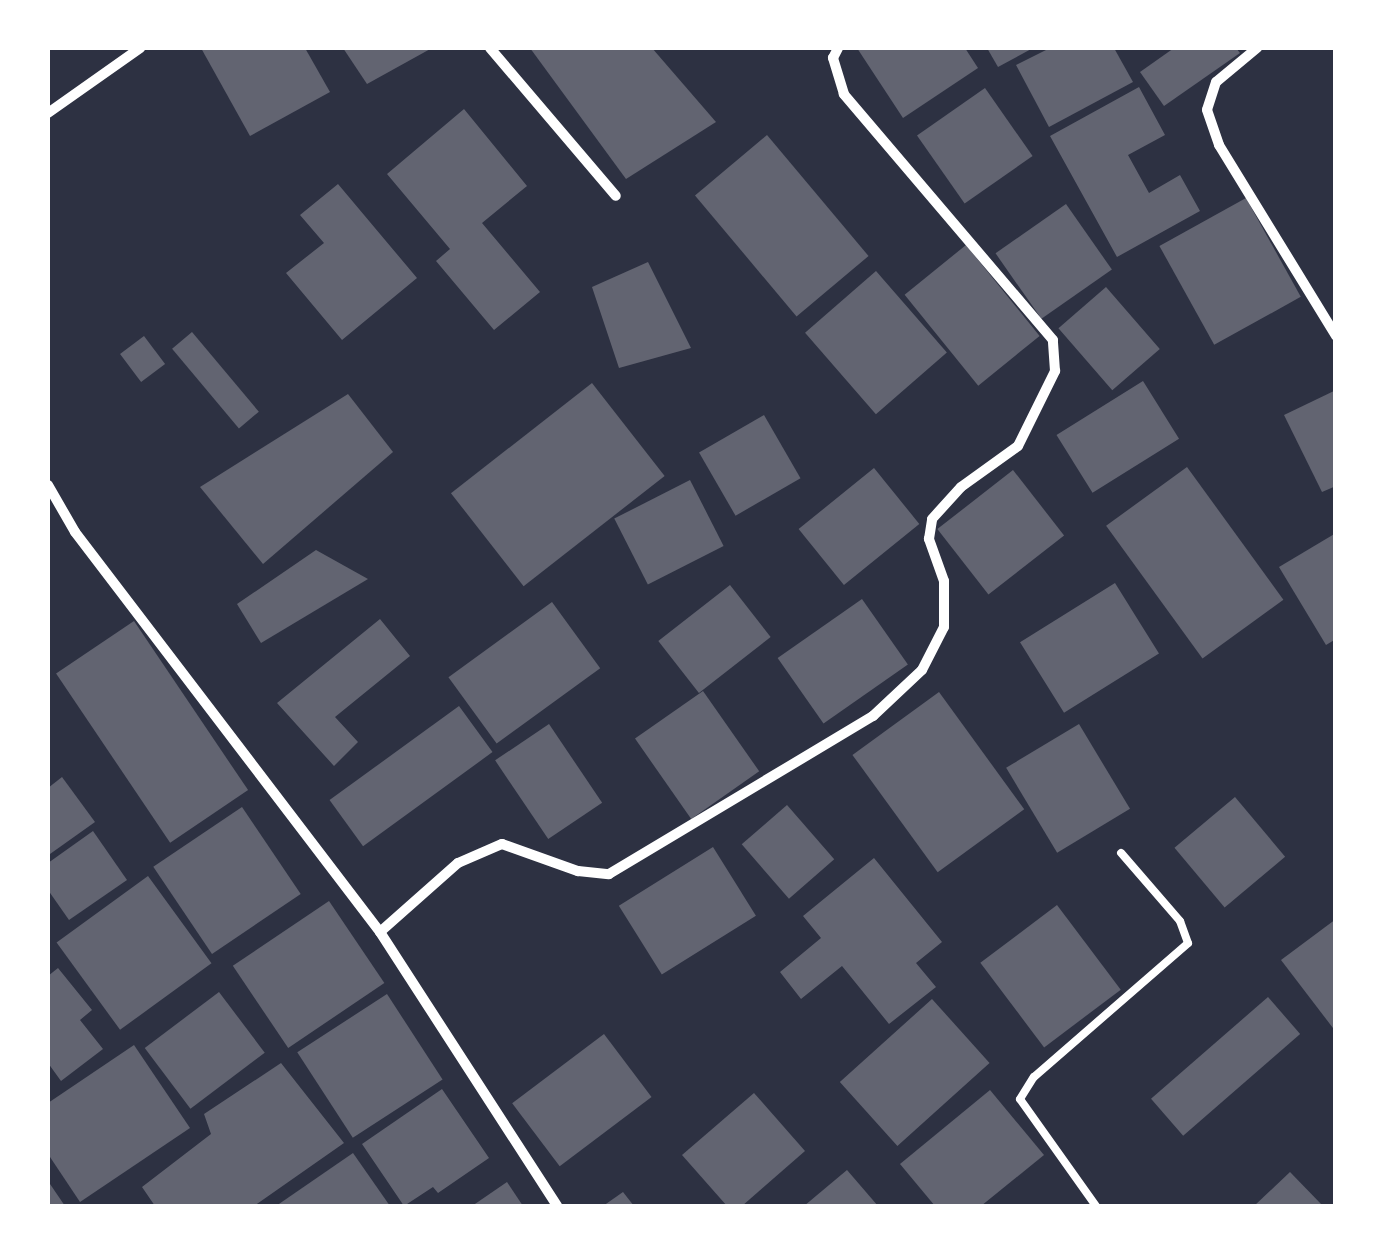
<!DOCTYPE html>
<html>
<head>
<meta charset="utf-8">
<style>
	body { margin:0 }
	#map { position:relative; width:1383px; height:1254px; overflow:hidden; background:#2d3142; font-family:Manrope,sans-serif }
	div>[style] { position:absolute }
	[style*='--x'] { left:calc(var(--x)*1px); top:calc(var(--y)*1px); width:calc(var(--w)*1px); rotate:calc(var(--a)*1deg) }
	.building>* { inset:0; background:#626471; transform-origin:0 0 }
	.service>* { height:8px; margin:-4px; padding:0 4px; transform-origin:4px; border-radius:4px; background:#fff }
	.minor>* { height:10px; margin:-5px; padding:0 5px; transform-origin:5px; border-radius:5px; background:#fff }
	span { translate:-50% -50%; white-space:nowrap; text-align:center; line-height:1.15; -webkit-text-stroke:10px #fff; paint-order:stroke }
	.frame { position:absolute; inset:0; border:50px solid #fff; pointer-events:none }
</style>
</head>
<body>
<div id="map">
	<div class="building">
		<div style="clip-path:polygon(201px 48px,305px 48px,330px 92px,250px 136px)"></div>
		<div style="clip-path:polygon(343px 48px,432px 48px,367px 84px)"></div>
		<div style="clip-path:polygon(530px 48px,652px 48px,716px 122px,626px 179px)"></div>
		<div style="clip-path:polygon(857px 48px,965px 48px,978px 68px,903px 118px)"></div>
		<div style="clip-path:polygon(987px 48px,1033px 48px,998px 67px)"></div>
		<div style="clip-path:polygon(1050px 48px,1114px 48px,1133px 82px,1049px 127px,1016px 65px)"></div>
		<div style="clip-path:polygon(1174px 48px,1236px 48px,1240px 53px,1164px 106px,1140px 72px)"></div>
		<div style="clip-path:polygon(1139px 87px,1165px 135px,1128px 155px,1149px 193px,1180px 175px,1200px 211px,1117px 257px,1050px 136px)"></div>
		<div style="left:985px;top:88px;width:83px;height:83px;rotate:55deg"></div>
		<div style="clip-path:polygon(464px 109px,527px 186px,482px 223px,540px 292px,494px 330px,436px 261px,450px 249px,387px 174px)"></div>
		<div style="left:767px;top:135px;width:158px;height:94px;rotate:50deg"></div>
		<div style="clip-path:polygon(338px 184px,417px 278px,342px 340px,286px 273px,324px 243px,300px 215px)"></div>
		<div style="left:1246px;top:198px;width:113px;height:99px;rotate:61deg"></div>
		<div style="left:1066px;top:204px;width:80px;height:86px;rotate:55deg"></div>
		<div style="left:966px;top:245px;width:117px;height:79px;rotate:51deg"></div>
		<div style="clip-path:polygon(648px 262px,691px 348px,619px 368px,592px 287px)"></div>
		<div style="left:876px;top:271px;width:108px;height:94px;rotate:49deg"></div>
		<div style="left:1106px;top:287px;width:82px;height:63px;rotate:49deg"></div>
		<div style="left:192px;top:332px;width:104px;height:26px;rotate:50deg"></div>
		<div style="left:144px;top:336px;width:35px;height:30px;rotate:53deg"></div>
		<div style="left:1143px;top:381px;width:68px;height:102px;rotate:58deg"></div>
		<div style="left:592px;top:383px;width:118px;height:179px;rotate:52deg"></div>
		<div style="clip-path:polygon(1336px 390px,1336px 486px,1322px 492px,1284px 415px)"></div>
		<div style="clip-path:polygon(348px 394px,393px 452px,263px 564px,200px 487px)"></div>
		<div style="left:764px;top:415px;width:73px;height:75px;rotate:60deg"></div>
		<div style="left:1187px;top:467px;width:164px;height:100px;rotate:54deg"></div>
		<div style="left:874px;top:468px;width:72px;height:97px;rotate:51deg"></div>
		<div style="left:1013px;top:470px;width:83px;height:96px;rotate:52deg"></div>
		<div style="left:690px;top:480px;width:74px;height:85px;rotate:63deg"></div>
		<div style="clip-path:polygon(1336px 533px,1336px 639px,1326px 645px,1279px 567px)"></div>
		<div style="clip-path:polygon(316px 550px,368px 579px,261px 643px,237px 604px)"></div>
		<div style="left:1115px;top:583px;width:83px;height:112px;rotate:58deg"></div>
		<div style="left:730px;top:585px;width:66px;height:91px;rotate:52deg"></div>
		<div style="left:862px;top:599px;width:80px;height:103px;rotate:55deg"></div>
		<div style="left:552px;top:602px;width:82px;height:128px;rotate:54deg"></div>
		<div style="clip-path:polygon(380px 619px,410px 656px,335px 717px,358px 742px,334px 766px,277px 703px)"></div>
		<div style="left:134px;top:621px;width:204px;height:94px;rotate:56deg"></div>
		<div style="left:703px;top:691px;width:98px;height:83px;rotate:55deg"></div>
		<div style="left:939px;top:692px;width:145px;height:107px;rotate:54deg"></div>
		<div style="left:459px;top:706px;width:57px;height:160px;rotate:54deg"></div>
		<div style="left:549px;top:724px;width:95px;height:65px;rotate:56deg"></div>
		<div style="left:1079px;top:724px;width:99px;height:85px;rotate:59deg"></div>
		<div style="clip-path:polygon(62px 777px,95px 822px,50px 854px,48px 788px)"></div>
		<div style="left:1235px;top:797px;width:78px;height:79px;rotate:50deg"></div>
		<div style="left:787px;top:805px;width:72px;height:60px;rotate:49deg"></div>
		<div style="left:242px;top:807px;width:105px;height:107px;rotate:56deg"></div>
		<div style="clip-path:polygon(93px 831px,127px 880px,69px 920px,48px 890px,48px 863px)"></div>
		<div style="left:713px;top:847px;width:81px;height:111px;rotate:58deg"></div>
		<div style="clip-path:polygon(874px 858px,942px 942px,916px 963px,936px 987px,889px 1024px,842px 966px,801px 999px,780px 972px,821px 938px,803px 916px)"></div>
		<div style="left:148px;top:876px;width:108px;height:113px;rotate:54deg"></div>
		<div style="left:329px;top:901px;width:99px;height:116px;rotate:56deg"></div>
		<div style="left:1057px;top:905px;width:106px;height:96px;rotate:53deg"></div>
		<div style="clip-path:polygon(1336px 919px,1336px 1032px,1281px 960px)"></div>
		<div style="clip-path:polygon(58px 968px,92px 1010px,80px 1020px,103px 1049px,61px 1081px,48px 1063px,48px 976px)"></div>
		<div style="left:219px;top:992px;width:76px;height:93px;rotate:53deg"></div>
		<div style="left:387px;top:994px;width:102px;height:107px;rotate:57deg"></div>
		<div style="left:1268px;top:997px;width:49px;height:155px;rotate:49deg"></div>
		<div style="left:932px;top:999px;width:86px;height:124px;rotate:48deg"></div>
		<div style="left:604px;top:1034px;width:79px;height:115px;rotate:53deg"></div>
		<div style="clip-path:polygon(134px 1045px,190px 1128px,80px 1202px,48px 1154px,48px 1103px)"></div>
		<div style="clip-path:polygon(281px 1063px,344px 1143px,254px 1206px,155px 1206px,142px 1187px,211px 1134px,204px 1114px)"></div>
		<div style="clip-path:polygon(442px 1089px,489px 1158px,438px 1193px,433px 1187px,404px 1206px,362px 1144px)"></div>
		<div style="clip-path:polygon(990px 1090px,1044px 1155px,981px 1206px,935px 1206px,900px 1164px)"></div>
		<div style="clip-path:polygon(754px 1093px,805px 1151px,742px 1206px,727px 1206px,682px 1155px)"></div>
		<div style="clip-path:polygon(353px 1153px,390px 1206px,276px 1206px)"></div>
		<div style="clip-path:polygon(847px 1170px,878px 1206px,804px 1206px)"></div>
		<div style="clip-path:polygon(1290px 1172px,1323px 1206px,1254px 1206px)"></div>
		<div style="clip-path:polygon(507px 1182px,523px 1206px,472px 1206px)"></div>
		<div style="clip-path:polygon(50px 1184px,65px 1206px,48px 1206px)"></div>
		<div style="clip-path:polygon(623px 1192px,634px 1206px,603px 1206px)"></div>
	</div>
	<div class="service">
		<div style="--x:1096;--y:1206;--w:131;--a:-125.4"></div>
		<div style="--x:1020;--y:1099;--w:26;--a:-58"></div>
		<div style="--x:1034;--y:1077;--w:204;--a:-41"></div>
		<div style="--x:1188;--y:943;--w:23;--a:-110"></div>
		<div style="--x:1180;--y:921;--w:90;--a:-130.9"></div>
	</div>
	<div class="minor">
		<div style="--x:490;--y:48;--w:194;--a:49.6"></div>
		<div style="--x:1257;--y:48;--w:53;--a:140.3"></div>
		<div style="--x:1216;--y:82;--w:29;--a:108"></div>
		<div style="--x:1207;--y:110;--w:37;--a:71"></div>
		<div style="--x:1219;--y:145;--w:224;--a:58.5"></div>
		<div style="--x:48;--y:113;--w:113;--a:-35.2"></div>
		<div style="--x:48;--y:485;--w:54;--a:60.1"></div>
		<div style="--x:75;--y:532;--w:503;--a:52.67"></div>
		<div style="--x:380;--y:932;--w:326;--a:57.1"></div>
		<div style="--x:380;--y:932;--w:104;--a:-41.5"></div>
		<div style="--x:458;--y:863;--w:48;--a:-23.4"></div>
		<div style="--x:502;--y:844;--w:81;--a:19.6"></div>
		<div style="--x:578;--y:871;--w:31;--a:6"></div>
		<div style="--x:609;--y:874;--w:308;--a:-30.9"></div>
		<div style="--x:873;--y:716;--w:67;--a:-43.2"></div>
		<div style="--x:922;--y:670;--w:48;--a:-62.9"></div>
		<div style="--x:944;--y:627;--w:46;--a:-90"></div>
		<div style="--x:944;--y:581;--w:45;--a:-109.7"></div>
		<div style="--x:929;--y:539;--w:20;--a:-81"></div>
		<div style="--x:932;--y:519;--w:43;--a:-47.8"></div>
		<div style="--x:961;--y:487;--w:70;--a:-35.7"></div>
		<div style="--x:1018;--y:446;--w:84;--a:-63.7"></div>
		<div style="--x:1055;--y:371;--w:31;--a:-94"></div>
		<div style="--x:1053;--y:340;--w:323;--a:-130.4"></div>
		<div style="--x:844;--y:94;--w:38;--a:-107"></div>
		<div style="--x:833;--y:58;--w:11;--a:-63"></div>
	</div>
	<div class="frame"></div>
</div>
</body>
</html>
